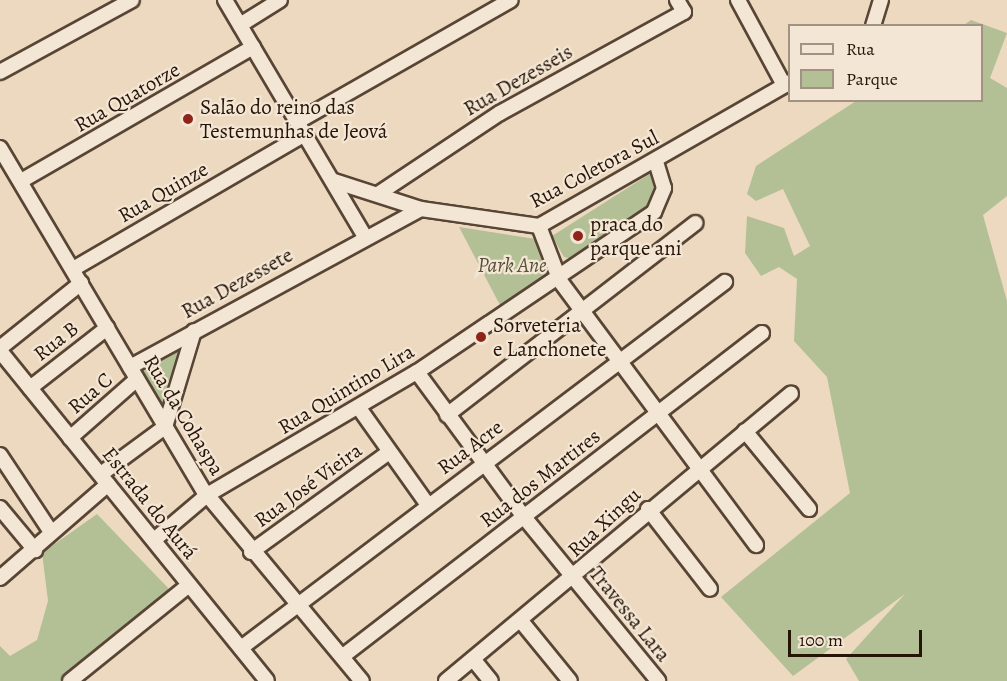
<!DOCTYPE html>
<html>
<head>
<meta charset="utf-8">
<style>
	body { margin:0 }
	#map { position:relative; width:1007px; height:681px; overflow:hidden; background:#edd9bf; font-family:Alegreya,serif }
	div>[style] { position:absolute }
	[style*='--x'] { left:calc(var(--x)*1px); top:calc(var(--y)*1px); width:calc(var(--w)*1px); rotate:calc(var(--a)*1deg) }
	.green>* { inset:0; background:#b3c096 }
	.roads { filter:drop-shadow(2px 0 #584535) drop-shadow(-2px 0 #584535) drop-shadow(0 2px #584535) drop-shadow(0 -2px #584535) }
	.minor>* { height:14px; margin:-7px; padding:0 7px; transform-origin:7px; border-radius:7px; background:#f3e6d5 }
	.dots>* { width:16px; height:16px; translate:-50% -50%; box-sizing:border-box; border:3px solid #f3e6d5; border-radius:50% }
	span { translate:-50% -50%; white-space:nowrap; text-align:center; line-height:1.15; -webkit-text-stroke:4.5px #f3e6d5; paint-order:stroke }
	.street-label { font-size:21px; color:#261407 }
	.poi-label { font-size:21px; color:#261407 }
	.left { translate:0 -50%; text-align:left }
	.park-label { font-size:21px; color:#575039; font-style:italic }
	.legend { position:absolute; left:788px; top:24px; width:195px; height:78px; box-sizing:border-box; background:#f3e6d5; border:2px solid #a19283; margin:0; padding:8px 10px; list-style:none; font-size:18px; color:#261407 }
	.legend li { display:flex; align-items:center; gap:12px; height:30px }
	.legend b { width:30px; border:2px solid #a19283 }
	.scale { position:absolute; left:788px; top:630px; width:134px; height:27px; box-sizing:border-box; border:3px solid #261407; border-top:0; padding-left:8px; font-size:18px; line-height:21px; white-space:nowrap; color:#261407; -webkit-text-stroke:4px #f3e6d5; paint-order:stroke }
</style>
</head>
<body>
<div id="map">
	<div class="green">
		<div style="clip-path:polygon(971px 20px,1007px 33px,990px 78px,1007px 88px,1007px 196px,983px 215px,1007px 301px,1007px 681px,859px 681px,846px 659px,905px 594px,793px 676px,721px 597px,850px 493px,827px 377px,794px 341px,797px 279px,779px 267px,761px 276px,745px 253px,747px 216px,784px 228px,794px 256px,810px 246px,783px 189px,756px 201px,747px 194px,756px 166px,856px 101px,982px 100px,982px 26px,964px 25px)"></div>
		<div style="clip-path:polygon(651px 173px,658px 186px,654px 207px,572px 259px,564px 257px,552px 236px)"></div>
		<div style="clip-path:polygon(459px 227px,536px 239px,551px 276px,501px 307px)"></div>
		<div style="clip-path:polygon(187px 343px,163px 412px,139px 374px)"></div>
		<div style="clip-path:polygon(97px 514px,170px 590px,60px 681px,0 681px,0 646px,10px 656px,37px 640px,48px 601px,42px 553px)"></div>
	</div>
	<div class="roads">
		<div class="minor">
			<div style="--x:225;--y:0;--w:275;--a:59.4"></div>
			<div style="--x:738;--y:0;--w:97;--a:61.6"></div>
			<div style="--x:240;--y:25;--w:47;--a:-32"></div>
			<div style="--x:873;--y:26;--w:27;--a:-73"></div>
			<div style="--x:0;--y:72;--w:150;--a:-28.6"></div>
			<div style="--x:297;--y:122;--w:246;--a:-29.7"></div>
			<div style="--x:0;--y:148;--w:399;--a:59.3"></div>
			<div style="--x:204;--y:491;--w:247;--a:50.3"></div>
			<div style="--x:21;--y:181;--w:268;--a:-30"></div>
			<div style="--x:334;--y:181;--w:91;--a:17.8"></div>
			<div style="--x:421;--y:209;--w:119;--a:8.2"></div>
			<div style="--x:539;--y:226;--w:289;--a:-29.8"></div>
			<div style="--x:378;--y:194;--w:146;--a:-33.6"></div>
			<div style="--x:500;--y:113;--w:210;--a:-28.8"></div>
			<div style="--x:684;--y:12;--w:14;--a:-120"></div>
			<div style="--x:539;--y:226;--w:59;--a:69.1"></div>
			<div style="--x:560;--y:281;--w:329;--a:53.4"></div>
			<div style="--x:73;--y:269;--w:268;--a:-30.2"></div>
			<div style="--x:0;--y:348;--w:104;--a:-38.7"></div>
			<div style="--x:0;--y:351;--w:424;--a:51"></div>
			<div style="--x:130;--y:367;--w:331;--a:-28.5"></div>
			<div style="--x:417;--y:372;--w:180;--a:53.6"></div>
			<div style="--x:524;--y:517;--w:212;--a:50.7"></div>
			<div style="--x:30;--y:388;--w:98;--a:-37.9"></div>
			<div style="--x:359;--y:408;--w:119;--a:54.6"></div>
			<div style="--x:447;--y:415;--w:314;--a:-37.7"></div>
			<div style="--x:745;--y:431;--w:101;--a:50.6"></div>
			<div style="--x:70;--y:438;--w:89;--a:-41.4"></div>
			<div style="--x:0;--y:455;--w:92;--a:56.5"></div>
			<div style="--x:101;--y:474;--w:79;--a:-36.3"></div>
			<div style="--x:165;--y:427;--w:100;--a:-73.2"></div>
			<div style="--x:0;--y:508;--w:55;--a:50.2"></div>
			<div style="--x:648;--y:509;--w:101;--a:52.2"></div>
			<div style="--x:154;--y:540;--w:70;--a:-40.3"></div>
			<div style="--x:207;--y:495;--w:243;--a:-30.4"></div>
			<div style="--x:417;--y:372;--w:286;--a:-34"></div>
			<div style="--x:654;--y:212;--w:26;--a:-67"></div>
			<div style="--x:664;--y:188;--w:27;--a:-107"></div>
			<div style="--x:251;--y:552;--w:170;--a:-35.9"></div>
			<div style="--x:0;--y:578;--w:143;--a:-41"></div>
			<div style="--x:521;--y:621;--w:77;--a:50.8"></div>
			<div style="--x:241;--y:648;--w:607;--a:-37.1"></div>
			<div style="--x:343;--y:656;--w:529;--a:-37.63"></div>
			<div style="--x:473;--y:659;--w:28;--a:51"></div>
			<div style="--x:70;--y:681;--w:153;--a:-38.9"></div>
			<div style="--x:446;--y:681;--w:449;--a:-39.8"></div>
		</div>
	</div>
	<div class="dots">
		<div style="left:188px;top:119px;background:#8f2418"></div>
		<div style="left:578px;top:236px;background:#8f2418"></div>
		<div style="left:481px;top:337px;background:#8f2418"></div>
	</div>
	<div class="street-label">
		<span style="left:518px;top:80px;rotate:-30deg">Rua Dezesseis</span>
		<span style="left:127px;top:97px;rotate:-30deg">Rua Quatorze</span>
		<span style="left:594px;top:169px;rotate:-28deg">Rua Coletora Sul</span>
		<span style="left:163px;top:192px;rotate:-30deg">Rua Quinze</span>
		<span style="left:237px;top:283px;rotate:-29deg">Rua Dezessete</span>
		<span style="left:56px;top:341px;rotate:-38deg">Rua B</span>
		<span style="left:346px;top:389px;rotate:-31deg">Rua Quintino Lira</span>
		<span style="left:90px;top:393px;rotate:-41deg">Rua C</span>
		<span style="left:184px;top:415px;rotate:59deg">Rua da Cohaspa</span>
		<span style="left:470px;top:447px;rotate:-37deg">Rua Acre</span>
		<span style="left:540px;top:478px;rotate:-38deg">Rua dos Martires</span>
		<span style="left:308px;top:485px;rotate:-36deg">Rua José Vieira</span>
		<span style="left:150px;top:503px;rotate:51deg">Estrada do Aurá</span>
		<span style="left:604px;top:522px;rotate:-43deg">Rua Xingu</span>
		<span style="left:630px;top:614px;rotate:51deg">Travessa Lara</span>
	</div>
	<div class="poi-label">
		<span class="left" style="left:200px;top:119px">Salão do reino das<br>Testemunhas de Jeová</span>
		<span class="left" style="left:590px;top:236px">praca do<br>parque ani</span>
		<span class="left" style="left:493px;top:337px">Sorveteria<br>e Lanchonete</span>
	</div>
	<div class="park-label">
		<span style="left:512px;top:265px">Park Ane</span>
	</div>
	<ul class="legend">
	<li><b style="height:8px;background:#f3e6d5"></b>Rua</li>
	<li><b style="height:16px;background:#b3c096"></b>Parque</li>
	</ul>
	<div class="scale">100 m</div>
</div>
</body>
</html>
